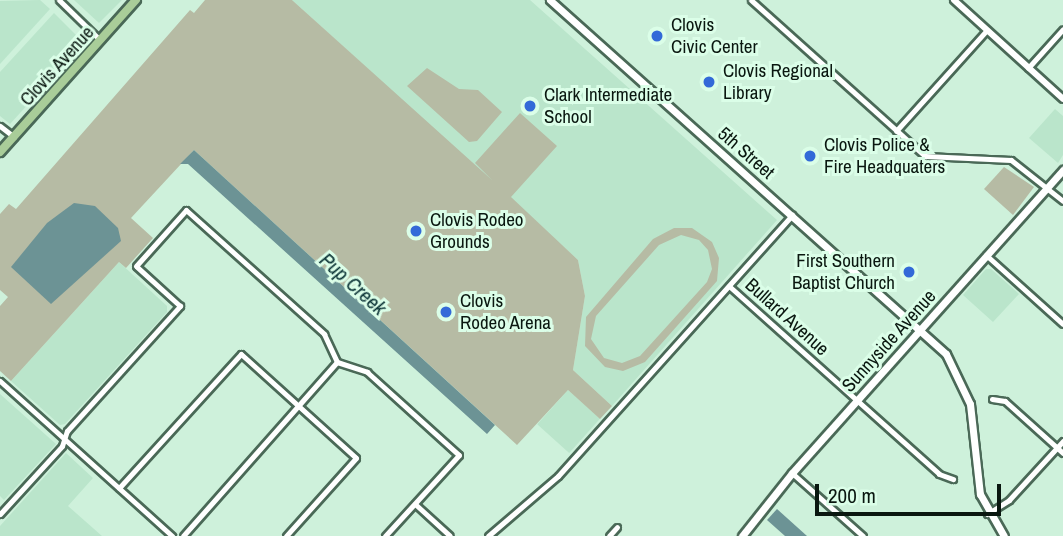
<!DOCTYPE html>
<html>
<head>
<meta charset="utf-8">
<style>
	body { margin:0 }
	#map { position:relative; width:1063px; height:536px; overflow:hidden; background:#cef1db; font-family:"Archivo Narrow",sans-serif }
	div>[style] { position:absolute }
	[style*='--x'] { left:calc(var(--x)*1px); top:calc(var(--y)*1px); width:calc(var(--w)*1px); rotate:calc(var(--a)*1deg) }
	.built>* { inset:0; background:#bae5cb; transform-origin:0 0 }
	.green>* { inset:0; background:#b6bba4 }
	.water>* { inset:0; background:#6c9395 }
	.roads { filter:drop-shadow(2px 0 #4a6957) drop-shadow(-2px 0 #4a6957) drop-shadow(0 2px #4a6957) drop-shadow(0 -2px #4a6957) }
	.minor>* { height:5px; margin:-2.5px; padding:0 2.5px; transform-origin:2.5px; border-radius:2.5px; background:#fff }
	.tertiary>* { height:6px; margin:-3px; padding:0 3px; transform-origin:3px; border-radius:3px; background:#fff }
	.secondary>* { height:7px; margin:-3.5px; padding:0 3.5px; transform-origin:3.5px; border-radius:3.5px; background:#fff }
	.primary>* { height:8px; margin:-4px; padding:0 4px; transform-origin:4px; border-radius:4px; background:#a9cd99 }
	.dots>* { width:19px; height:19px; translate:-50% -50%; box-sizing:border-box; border:4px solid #dbfee8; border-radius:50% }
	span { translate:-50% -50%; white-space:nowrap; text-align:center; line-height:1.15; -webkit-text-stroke:6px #dbfee8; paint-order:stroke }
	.poi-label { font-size:19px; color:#0a1710 }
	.left { translate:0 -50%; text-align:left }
	.right { translate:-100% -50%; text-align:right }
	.street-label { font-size:19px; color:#0a1710 }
	.water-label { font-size:21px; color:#0f3739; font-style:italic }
	.scale { position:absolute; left:815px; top:484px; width:186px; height:32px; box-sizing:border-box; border:4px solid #0a1710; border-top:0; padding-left:9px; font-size:21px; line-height:24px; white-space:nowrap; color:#0a1710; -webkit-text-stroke:5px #dbfee8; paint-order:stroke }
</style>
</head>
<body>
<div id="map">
	<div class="built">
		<div style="clip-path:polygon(40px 0,50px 9px,0 64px,0 1px)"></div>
		<div style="clip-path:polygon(74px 0,122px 0,99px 23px)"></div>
		<div style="clip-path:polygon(292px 0,530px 0,777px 220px,612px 406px,573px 370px,585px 296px,578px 260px)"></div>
		<div style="clip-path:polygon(54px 13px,84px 43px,10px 124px,0 116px,0 72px)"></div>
		<div style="clip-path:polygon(1055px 109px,1063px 116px,1063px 155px,1058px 163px,1029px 138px)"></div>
		<div style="clip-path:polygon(119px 262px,167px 306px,167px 312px,65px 424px,60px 425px,11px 381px)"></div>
		<div style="clip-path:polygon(986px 269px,991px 269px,1019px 294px,993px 322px,963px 295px)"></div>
		<div style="left:568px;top:390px;width:43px;height:46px;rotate:42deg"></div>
		<div style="clip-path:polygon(0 394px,56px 444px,4px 500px,0 496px)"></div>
		<div style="clip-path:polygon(66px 453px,93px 478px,68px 506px,102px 536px,0 536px,0 526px)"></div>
	</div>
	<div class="green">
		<div style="clip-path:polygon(205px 0,292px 0,492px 180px,475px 163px,520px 113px,557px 146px,511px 197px,578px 260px,585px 296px,573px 370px,612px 406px,600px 419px,568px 390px,517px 445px,194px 150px,131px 218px,153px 238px,126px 268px,119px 262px,11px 381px,0 371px,0 306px,8px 297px,0 290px,0 214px,9px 204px,16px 209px,190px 10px,194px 13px)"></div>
		<div style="clip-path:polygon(427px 68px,459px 89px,478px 90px,502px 112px,477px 141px,469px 142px,407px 86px)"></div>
		<div style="clip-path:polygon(1004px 167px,1034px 187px,1013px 215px,984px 189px)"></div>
		<div style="clip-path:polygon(evenodd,674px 228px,692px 228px,712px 242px,719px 258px,717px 281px,645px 362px,623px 371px,605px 367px,585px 346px,586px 317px,653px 239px,674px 228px,681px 235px,699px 240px,708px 250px,712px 269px,707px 282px,640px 356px,622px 363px,604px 358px,591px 339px,596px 316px,659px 245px,681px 235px)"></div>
	</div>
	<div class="water">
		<div style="clip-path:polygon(194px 150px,495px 425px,487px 434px,188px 164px,180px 164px)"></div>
		<div style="clip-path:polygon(74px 203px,95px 206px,118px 228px,121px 241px,51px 304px,11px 267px,47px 223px)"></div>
		<div style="clip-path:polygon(777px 509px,807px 536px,785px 536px,767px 520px)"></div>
	</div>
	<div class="roads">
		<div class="minor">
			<div style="--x:59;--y:0;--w:57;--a:44.3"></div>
			<div style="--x:751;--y:0;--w:234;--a:41.9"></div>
			<div style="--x:925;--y:156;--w:86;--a:2.7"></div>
			<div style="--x:1011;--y:160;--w:66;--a:38.3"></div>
			<div style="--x:1028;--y:68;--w:52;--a:-48.1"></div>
			<div style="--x:0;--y:126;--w:18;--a:38"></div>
			<div style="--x:896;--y:131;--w:136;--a:-48"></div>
			<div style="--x:986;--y:255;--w:103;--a:41.9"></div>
			<div style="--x:729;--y:286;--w:282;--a:41.8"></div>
			<div style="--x:939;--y:474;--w:15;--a:20"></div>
			<div style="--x:0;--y:381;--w:232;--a:42"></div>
			<div style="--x:992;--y:399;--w:13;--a:9"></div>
			<div style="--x:1005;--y:401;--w:78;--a:41.9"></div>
			<div style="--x:792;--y:473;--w:95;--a:41.6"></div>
			<div style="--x:119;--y:488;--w:181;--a:-47.7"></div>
			<div style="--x:241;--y:354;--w:155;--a:42.1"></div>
			<div style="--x:356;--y:458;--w:105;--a:131.9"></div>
			<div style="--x:415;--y:504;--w:47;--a:42.4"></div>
			<div style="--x:0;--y:514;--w:92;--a:-47.6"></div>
			<div style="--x:62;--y:446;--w:16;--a:-72"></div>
			<div style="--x:67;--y:431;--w:169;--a:-47.9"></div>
			<div style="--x:180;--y:306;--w:59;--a:-137.7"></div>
			<div style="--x:136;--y:266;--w:75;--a:-48.2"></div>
			<div style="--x:186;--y:210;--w:186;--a:41.9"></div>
			<div style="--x:324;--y:334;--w:31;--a:65"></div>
			<div style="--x:337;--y:362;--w:32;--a:18"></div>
			<div style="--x:367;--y:372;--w:124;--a:42.1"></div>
			<div style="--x:459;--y:455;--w:110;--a:132.4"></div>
			<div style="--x:987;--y:514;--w:26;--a:-32"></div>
			<div style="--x:1009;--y:500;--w:80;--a:-47.5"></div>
			<div style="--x:183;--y:536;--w:232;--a:-48.5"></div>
			<div style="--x:488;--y:536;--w:92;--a:-40.6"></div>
			<div style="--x:558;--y:476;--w:351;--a:-48.1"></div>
			<div style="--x:609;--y:536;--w:12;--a:-48"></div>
		</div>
		<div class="tertiary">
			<div style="--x:954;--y:0;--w:147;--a:42.2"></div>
		</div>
		<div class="secondary">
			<div style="--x:550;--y:0;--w:531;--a:41.79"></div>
			<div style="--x:946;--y:354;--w:55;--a:64.4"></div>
			<div style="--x:970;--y:404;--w:91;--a:83.7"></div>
			<div style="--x:980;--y:494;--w:48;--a:60.3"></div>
			<div style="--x:742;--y:536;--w:80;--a:-51.6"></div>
			<div style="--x:792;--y:473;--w:407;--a:-48.2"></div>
		</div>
		<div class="primary">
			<div style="--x:0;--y:152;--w:204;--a:-48.2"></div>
		</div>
	</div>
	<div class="dots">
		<div style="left:657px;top:36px;background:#336ad8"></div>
		<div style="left:709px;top:82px;background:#336ad8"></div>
		<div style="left:530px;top:106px;background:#336ad8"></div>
		<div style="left:810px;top:156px;background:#336ad8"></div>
		<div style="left:416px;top:231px;background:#336ad8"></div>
		<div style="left:909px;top:272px;background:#336ad8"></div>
		<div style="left:446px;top:312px;background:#336ad8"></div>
	</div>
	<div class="poi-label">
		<span class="left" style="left:671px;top:36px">Clovis<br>Civic Center</span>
		<span class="left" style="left:723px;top:82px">Clovis Regional<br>Library</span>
		<span class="left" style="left:544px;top:106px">Clark Intermediate<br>School</span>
		<span class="left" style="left:824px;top:156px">Clovis Police &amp;<br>Fire Headquaters</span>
		<span class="left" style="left:430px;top:231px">Clovis Rodeo<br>Grounds</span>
		<span class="right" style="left:895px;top:272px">First Southern<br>Baptist Church</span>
		<span class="left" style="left:460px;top:312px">Clovis<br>Rodeo Arena</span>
	</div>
	<div class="street-label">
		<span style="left:57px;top:66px;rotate:-48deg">Clovis Avenue</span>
		<span style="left:746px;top:153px;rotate:41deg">5th Street</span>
		<span style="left:787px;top:317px;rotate:42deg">Bullard Avenue</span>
		<span style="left:889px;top:341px;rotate:-48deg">Sunnyside Avenue</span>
	</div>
	<div class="water-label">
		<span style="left:353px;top:284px;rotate:42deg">Pup Creek</span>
	</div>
	<div class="scale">200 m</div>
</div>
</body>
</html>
